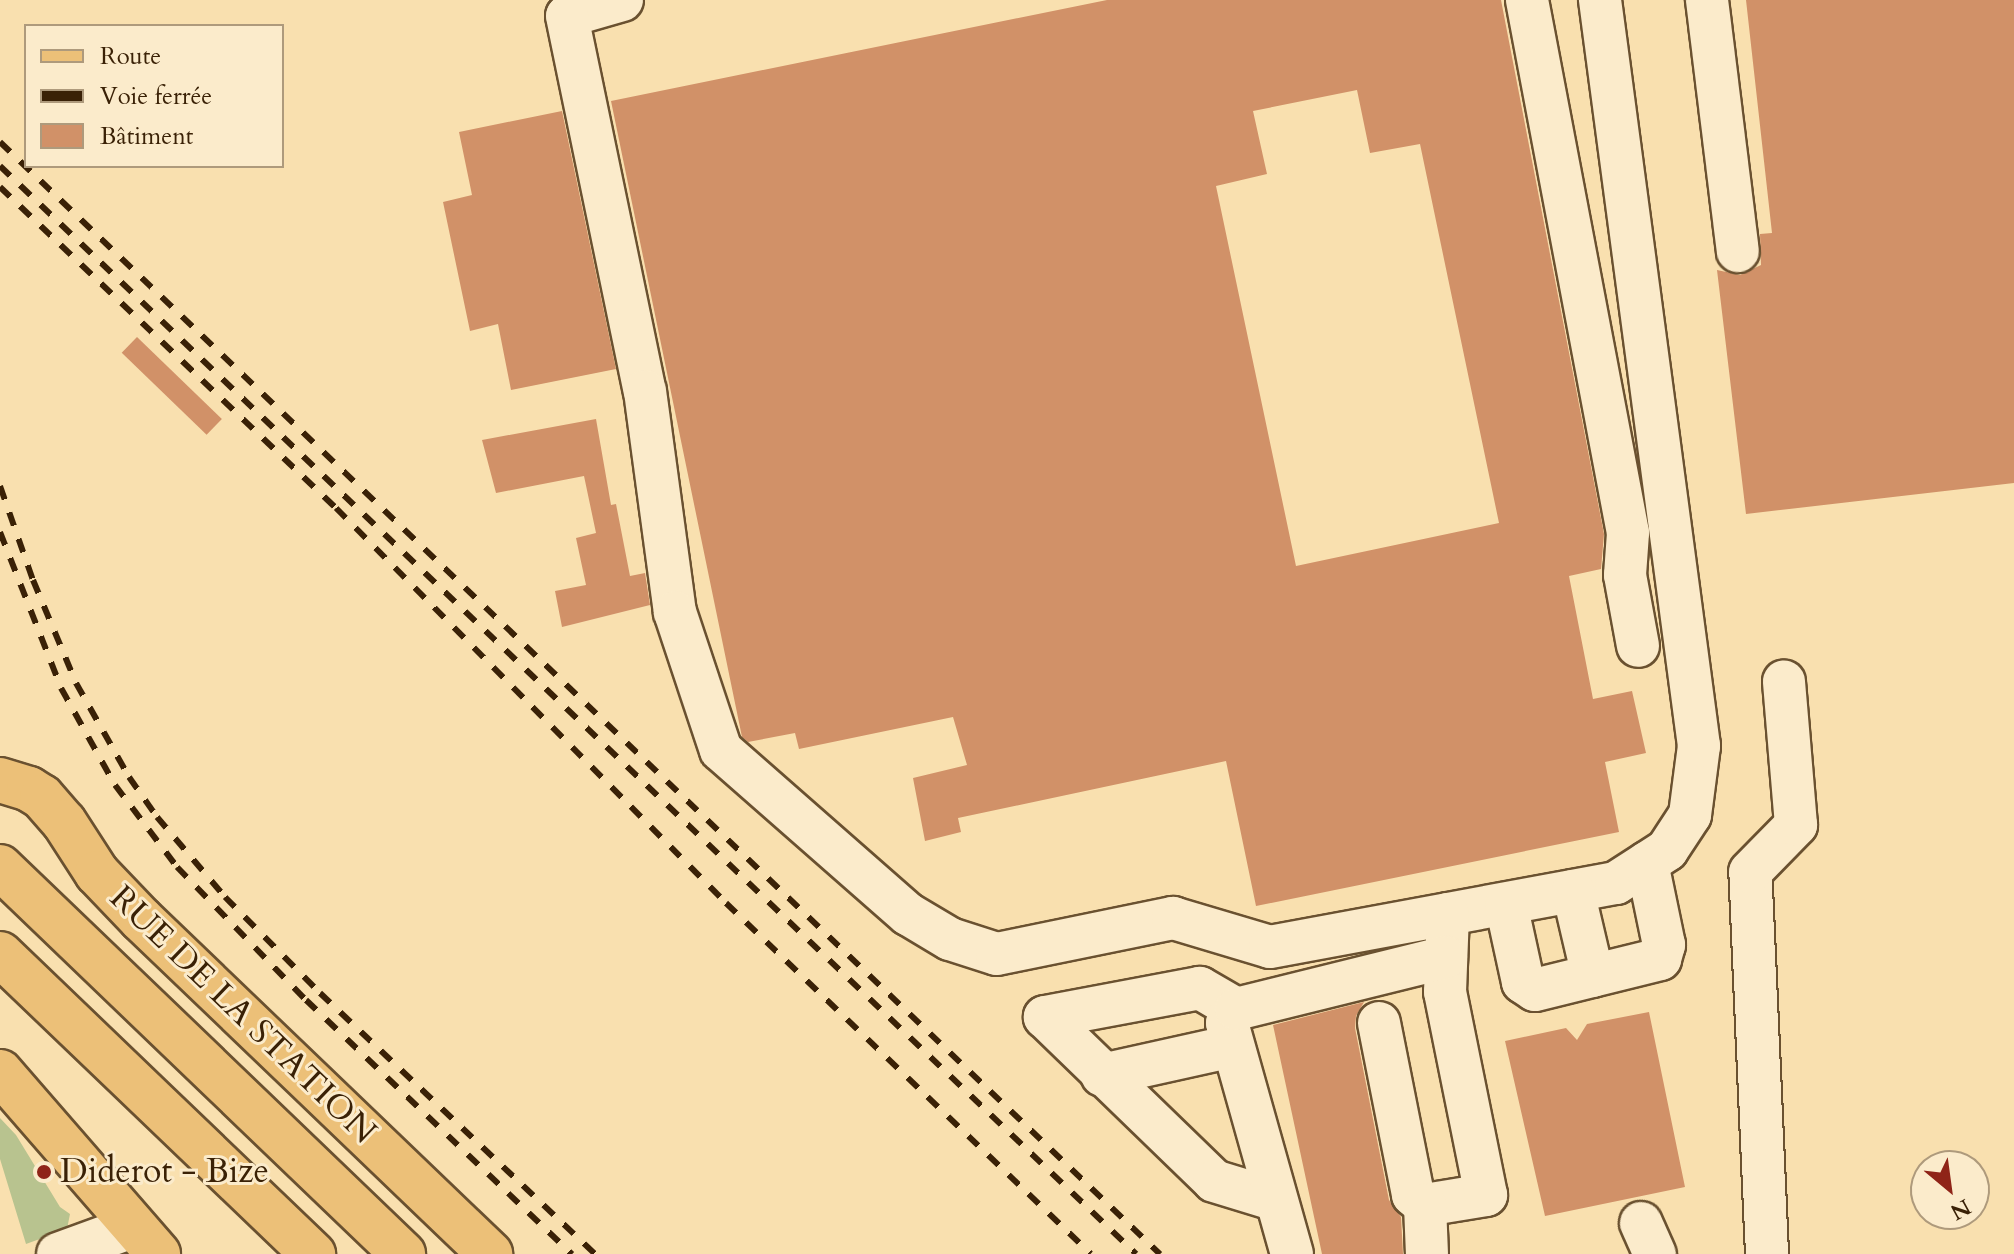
<!DOCTYPE html>
<html>
<head>
<meta charset="utf-8">
<style>
	body { margin:0 }
	#map { position:relative; width:2014px; height:1254px; overflow:hidden; background:#f9e0af; font-family:Cardo,serif }
	div>[style] { position:absolute }
	[style*='--x'] { left:calc(var(--x)*1px); top:calc(var(--y)*1px); width:calc(var(--w)*1px); rotate:calc(var(--a)*1deg) }
	.green>* { inset:0; background:#b8c38f }
	.building>* { inset:0; background:#d19168; transform-origin:0 0 }
	.roads { filter:drop-shadow(2px 0 #6a5130) drop-shadow(-2px 0 #6a5130) drop-shadow(0 2px #6a5130) drop-shadow(0 -2px #6a5130) }
	.minor>* { height:42px; margin:-21px; padding:0 21px; transform-origin:21px; border-radius:21px; background:#fbebcb }
	.major>* { height:44px; margin:-22px; padding:0 22px; transform-origin:22px; border-radius:22px; background:#ecc078 }
	.highway>* { height:44px; margin:-22px; padding:0 22px; transform-origin:22px; border-radius:22px; background:#ecc078 }
	.rail>* { height:6px; margin-top:-3px; transform-origin:0; background:repeating-linear-gradient(90deg,#3a2106 0 14px,transparent 0 28px) }
	.dots>* { width:22px; height:22px; translate:-50% -50%; box-sizing:border-box; border:4px solid #fbebcb; border-radius:50% }
	span { translate:-50% -50%; white-space:nowrap; text-align:center; line-height:1.15; -webkit-text-stroke:6px #fbebcb; paint-order:stroke }
	.street-label { font-size:34px; color:#3a2106 }
	.poi-label { font-size:34px; color:#3a2106 }
	.left { translate:0 -50%; text-align:left }
	.legend { position:absolute; left:24px; top:24px; width:260px; height:144px; box-sizing:border-box; background:#fbebcb; border:2px solid #ae9a7c; margin:0; padding:10px 14px; list-style:none; font-size:24px; color:#3a2106 }
	.legend li { display:flex; align-items:center; gap:16px; height:40px }
	.legend b { width:40px; border:2px solid #ae9a7c }
	.north { position:absolute; left:1910px; top:1150px; width:80px; height:80px; box-sizing:border-box; background:#fbebcb; border:2px solid #ae9a7c; border-radius:50%; rotate:151deg; font-size:22px; font-weight:700; line-height:32px; text-align:center; color:#3a2106 }
	.north::after { content:''; display:block; margin:auto; width:28px; height:36px; background:#8f2418; clip-path:polygon(50% 0,100% 100%,50% 72%,0 100%) }
</style>
</head>
<body>
<div id="map">
	<div class="green">
		<div style="clip-path:polygon(0 1118px,16px 1135px,60px 1207px,70px 1214px,67px 1229px,26px 1244px,0 1159px)"></div>
	</div>
	<div class="building">
		<div style="clip-path:polygon(evenodd,1107px 0,1501px 0,1604px 534px,1601px 569px,1569px 576px,1593px 699px,1632px 691px,1646px 753px,1605px 762px,1619px 832px,1256px 906px,1226px 761px,958px 818px,961px 832px,925px 841px,913px 778px,967px 765px,953px 717px,799px 749px,795px 733px,748px 742px,742px 737px,611px 101px,1107px 0,1357px 90px,1370px 153px,1420px 144px,1499px 523px,1296px 566px,1216px 186px,1267px 174px,1253px 111px,1357px 90px)"></div>
		<div style="clip-path:polygon(1746px 0,2014px 0,2014px 483px,1746px 514px,1717px 270px,1740px 275px,1761px 265px,1760px 234px,1772px 233px)"></div>
		<div style="clip-path:polygon(562px 111px,616px 369px,511px 390px,498px 324px,470px 331px,443px 202px,472px 195px,459px 132px)"></div>
		<div style="left:137px;top:337px;width:118px;height:22px;rotate:44deg"></div>
		<div style="clip-path:polygon(596px 419px,611px 505px,616px 504px,630px 576px,645px 573px,650px 605px,562px 627px,555px 591px,586px 585px,576px 538px,596px 533px,584px 476px,496px 493px,482px 440px)"></div>
		<div style="clip-path:polygon(1364px 1002px,1356px 1016px,1355px 1028px,1389px 1200px,1401px 1217px,1403px 1254px,1322px 1254px,1273px 1025px)"></div>
		<div style="clip-path:polygon(1649px 1012px,1685px 1187px,1545px 1216px,1505px 1041px,1566px 1028px,1577px 1040px,1587px 1024px)"></div>
	</div>
	<div class="roads">
		<div class="minor">
			<div style="--x:622;--y:0;--w:57;--a:163.8"></div>
			<div style="--x:567;--y:16;--w:383;--a:78.3"></div>
			<div style="--x:645;--y:391;--w:223;--a:82.3"></div>
			<div style="--x:675;--y:612;--w:145;--a:71.6"></div>
			<div style="--x:721;--y:750;--w:249;--a:41.3"></div>
			<div style="--x:908;--y:914;--w:49;--a:30.8"></div>
			<div style="--x:950;--y:939;--w:49;--a:17.7"></div>
			<div style="--x:997;--y:954;--w:180;--a:-11.6"></div>
			<div style="--x:1173;--y:918;--w:101;--a:16.6"></div>
			<div style="--x:1270;--y:947;--w:352;--a:-10.5"></div>
			<div style="--x:1616;--y:883;--w:61;--a:-32.9"></div>
			<div style="--x:1667;--y:850;--w:42;--a:-56.7"></div>
			<div style="--x:1690;--y:815;--w:70;--a:-82.6"></div>
			<div style="--x:1699;--y:746;--w:753;--a:-97.56"></div>
			<div style="--x:1527;--y:0;--w:542;--a:79.27"></div>
			<div style="--x:1628;--y:533;--w:42;--a:94.1"></div>
			<div style="--x:1625;--y:575;--w:72;--a:79.6"></div>
			<div style="--x:1707;--y:0;--w:253;--a:83"></div>
			<div style="--x:1573;--y:891;--w:87;--a:76.8"></div>
			<div style="--x:1506;--y:904;--w:80;--a:77.7"></div>
			<div style="--x:1523;--y:982;--w:14;--a:34"></div>
			<div style="--x:1535;--y:990;--w:129;--a:-13.9"></div>
			<div style="--x:1660;--y:959;--w:15;--a:-74"></div>
			<div style="--x:1664;--y:945;--w:84;--a:-101.7"></div>
			<div style="--x:1236;--y:1009;--w:42;--a:-149.7"></div>
			<div style="--x:1200;--y:988;--w:158;--a:169.4"></div>
			<div style="--x:1045;--y:1017;--w:235;--a:44.1"></div>
			<div style="--x:1214;--y:1181;--w:65;--a:17"></div>
			<div style="--x:1379;--y:1023;--w:175;--a:78.8"></div>
			<div style="--x:1413;--y:1195;--w:16;--a:40"></div>
			<div style="--x:1425;--y:1205;--w:62;--a:-9.3"></div>
			<div style="--x:1486;--y:1195;--w:207;--a:-101.4"></div>
			<div style="--x:1445;--y:992;--w:78;--a:-87.8"></div>
			<div style="--x:1102;--y:1075;--w:134;--a:-12.5"></div>
			<div style="--x:1425;--y:1205;--w:49;--a:87.7"></div>
			<div style="--x:1641;--y:1223;--w:34;--a:66"></div>
			<div style="--x:58;--y:1254;--w:79;--a:-20"></div>
			<div style="--x:1292;--y:1254;--w:240;--a:-105.7"></div>
			<div style="--x:1227;--y:1023;--w:17;--a:-57"></div>
			<div style="--x:1236;--y:1009;--w:216;--a:-13.9"></div>
			<div style="--x:1767;--y:1254;--w:382;--a:-92.5"></div>
			<div style="--x:1750;--y:872;--w:66;--a:-45.6"></div>
			<div style="--x:1796;--y:825;--w:144;--a:-94.8"></div>
		</div>
		<div class="major">
			<div style="--x:0;--y:780;--w:30;--a:17"></div>
			<div style="--x:29;--y:789;--w:15;--a:32"></div>
			<div style="--x:42;--y:797;--w:33;--a:49"></div>
			<div style="--x:64;--y:822;--w:61;--a:57.1"></div>
			<div style="--x:97;--y:873;--w:64;--a:46.3"></div>
			<div style="--x:141;--y:919;--w:484;--a:43.8"></div>
			<div style="--x:0;--y:1072;--w:241;--a:49"></div>
		</div>
		<div class="highway">
			<div style="--x:0;--y:867;--w:559;--a:43.84"></div>
			<div style="--x:0;--y:954;--w:434;--a:43.8"></div>
		</div>
	</div>
	<div class="rail">
		<div style="--x:0;--y:142;--w:1607;--a:43.79"></div>
		<div style="--x:0;--y:166;--w:1573;--a:43.76"></div>
		<div style="--x:0;--y:187;--w:465;--a:43.7"></div>
		<div style="--x:336;--y:508;--w:555;--a:45.36"></div>
		<div style="--x:726;--y:903;--w:506;--a:43.88"></div>
		<div style="--x:0;--y:486;--w:100;--a:70.7"></div>
		<div style="--x:33;--y:580;--w:112;--a:67.3"></div>
		<div style="--x:76;--y:683;--w:108;--a:60.6"></div>
		<div style="--x:129;--y:777;--w:49;--a:55"></div>
		<div style="--x:157;--y:817;--w:105;--a:49.6"></div>
		<div style="--x:225;--y:897;--w:135;--a:45.3"></div>
		<div style="--x:320;--y:993;--w:379;--a:43.5"></div>
		<div style="--x:0;--y:532;--w:168;--a:68.6"></div>
		<div style="--x:61;--y:688;--w:111;--a:60.9"></div>
		<div style="--x:115;--y:785;--w:103;--a:52.9"></div>
		<div style="--x:177;--y:867;--w:185;--a:45.9"></div>
		<div style="--x:306;--y:1000;--w:368;--a:43.7"></div>
	</div>
	<div class="dots">
		<div style="left:44px;top:1172px;background:#8f2418"></div>
	</div>
	<div class="street-label">
		<span style="left:243px;top:1015px;rotate:44deg">RUE DE LA STATION</span>
	</div>
	<div class="poi-label">
		<span class="left" style="left:60px;top:1172px">Diderot - Bize</span>
	</div>
	<ul class="legend">
	<li><b style="height:10px;background:#ecc078"></b>Route</li>
	<li><b style="height:10px;background:#3a2106"></b>Voie ferrée</li>
	<li><b style="height:22px;background:#d19168"></b>Bâtiment</li>
	</ul>
	<div class="north">N</div>
</div>
</body>
</html>
